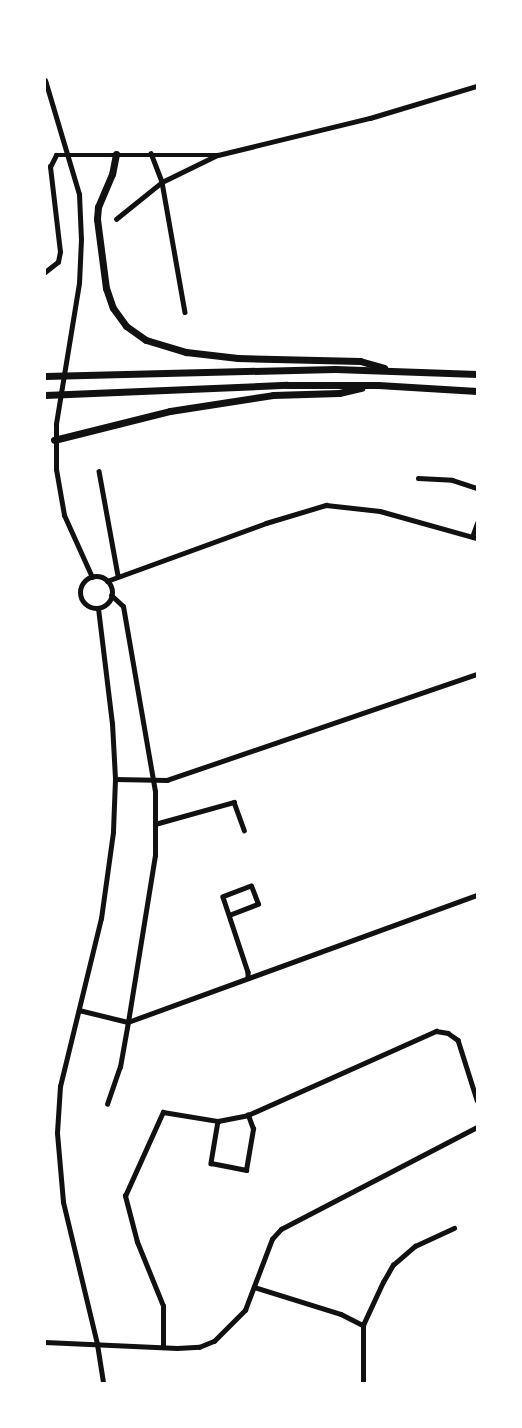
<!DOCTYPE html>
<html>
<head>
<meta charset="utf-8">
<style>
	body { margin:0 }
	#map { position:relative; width:522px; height:1428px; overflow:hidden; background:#fff; font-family:"IBM Plex Sans",sans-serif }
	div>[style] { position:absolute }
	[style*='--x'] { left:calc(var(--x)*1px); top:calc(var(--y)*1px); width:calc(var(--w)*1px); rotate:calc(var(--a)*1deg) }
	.minor>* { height:4.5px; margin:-2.25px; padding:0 2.25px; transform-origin:2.25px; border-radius:2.25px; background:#111 }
	.tertiary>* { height:5px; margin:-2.5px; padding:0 2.5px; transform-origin:2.5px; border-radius:2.5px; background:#111 }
	.tertiary>.ring { margin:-2.5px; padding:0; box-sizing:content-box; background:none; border:5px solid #111; border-radius:50% }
	.trunk>* { height:7px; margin:-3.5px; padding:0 3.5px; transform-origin:3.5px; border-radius:3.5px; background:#111 }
	span { translate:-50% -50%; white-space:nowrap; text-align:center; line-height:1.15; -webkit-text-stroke:4.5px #fff; paint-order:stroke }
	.frame { position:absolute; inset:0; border:46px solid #fff; pointer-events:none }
</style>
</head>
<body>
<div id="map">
	<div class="minor">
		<div style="--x:151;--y:153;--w:31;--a:69"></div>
		<div style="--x:162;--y:182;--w:132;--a:80"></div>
		<div style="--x:116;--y:219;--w:59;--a:-38.8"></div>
		<div style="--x:162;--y:182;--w:61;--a:-26.1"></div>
		<div style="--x:45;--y:272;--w:16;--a:-38"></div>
		<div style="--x:58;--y:262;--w:10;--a:-79"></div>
		<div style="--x:60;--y:252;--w:86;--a:-96.7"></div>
		<div style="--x:50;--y:167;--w:13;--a:-63"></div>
		<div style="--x:56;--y:155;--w:162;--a:0"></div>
		<div style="--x:218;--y:155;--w:156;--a:-13.7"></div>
		<div style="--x:370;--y:118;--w:112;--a:-16.7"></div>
		<div style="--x:99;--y:471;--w:107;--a:79.7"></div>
		<div style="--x:418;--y:478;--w:34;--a:3"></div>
		<div style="--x:452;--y:480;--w:26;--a:18"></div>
		<div style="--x:472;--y:537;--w:15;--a:-70"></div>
		<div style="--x:107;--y:581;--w:169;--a:-20"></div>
		<div style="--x:266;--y:523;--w:63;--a:-16.7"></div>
		<div style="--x:326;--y:505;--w:54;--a:6.3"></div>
		<div style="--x:380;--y:511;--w:101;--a:15.6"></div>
		<div style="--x:115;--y:779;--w:52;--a:1.1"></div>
		<div style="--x:167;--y:780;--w:328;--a:-18.9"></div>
		<div style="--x:155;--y:824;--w:82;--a:-15.6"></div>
		<div style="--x:234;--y:802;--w:30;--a:70"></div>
		<div style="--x:229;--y:915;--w:31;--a:-21"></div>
		<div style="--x:258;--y:904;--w:19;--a:-111"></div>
		<div style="--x:251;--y:886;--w:30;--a:159"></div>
		<div style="--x:223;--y:897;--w:79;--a:71.6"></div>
		<div style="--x:248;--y:972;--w:6;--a:90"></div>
		<div style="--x:79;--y:1010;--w:50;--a:13.8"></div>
		<div style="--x:128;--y:1022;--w:371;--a:-20"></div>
		<div style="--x:107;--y:1104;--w:39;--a:-71"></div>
		<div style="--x:120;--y:1067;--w:46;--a:-79.9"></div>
		<div style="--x:218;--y:1121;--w:43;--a:99.5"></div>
		<div style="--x:211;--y:1163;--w:36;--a:11"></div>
		<div style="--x:246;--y:1170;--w:42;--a:-80.3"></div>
		<div style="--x:253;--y:1129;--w:15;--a:-110"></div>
		<div style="--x:254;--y:1287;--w:91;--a:17.2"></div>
		<div style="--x:341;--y:1314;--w:25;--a:27"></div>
		<div style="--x:45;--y:1342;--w:132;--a:2.6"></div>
		<div style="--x:177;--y:1348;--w:22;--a:-3"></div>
		<div style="--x:199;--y:1347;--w:16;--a:-22"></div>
		<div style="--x:214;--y:1341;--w:44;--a:-45"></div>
		<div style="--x:245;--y:1310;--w:76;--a:-69.2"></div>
		<div style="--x:272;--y:1239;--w:13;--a:-48"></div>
		<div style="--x:281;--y:1229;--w:221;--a:-27.5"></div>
		<div style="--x:163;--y:1346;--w:40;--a:-90"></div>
		<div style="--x:163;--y:1306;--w:69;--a:-112.1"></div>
		<div style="--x:137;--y:1242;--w:48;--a:-104.6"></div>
		<div style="--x:125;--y:1196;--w:92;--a:-65.7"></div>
		<div style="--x:163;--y:1112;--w:56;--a:9.3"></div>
		<div style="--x:218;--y:1121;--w:31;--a:-11"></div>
		<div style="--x:248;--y:1115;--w:206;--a:-24.1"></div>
		<div style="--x:436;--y:1031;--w:12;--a:9"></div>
		<div style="--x:448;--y:1033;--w:12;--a:35"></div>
		<div style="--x:458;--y:1040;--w:63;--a:72.4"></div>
		<div style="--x:363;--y:1383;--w:58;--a:-90"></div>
		<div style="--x:363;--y:1325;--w:47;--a:-65.1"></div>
		<div style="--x:383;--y:1282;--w:20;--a:-60"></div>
		<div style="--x:393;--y:1265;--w:29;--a:-41"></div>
		<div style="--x:415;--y:1246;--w:43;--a:-24.8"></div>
	</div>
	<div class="tertiary">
		<div style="--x:45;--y:80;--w:119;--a:73.4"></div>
		<div style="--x:79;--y:194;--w:45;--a:87.5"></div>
		<div style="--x:81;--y:239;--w:44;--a:92.6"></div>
		<div style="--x:79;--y:283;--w:143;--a:99.3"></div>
		<div style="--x:56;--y:424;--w:45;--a:90"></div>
		<div style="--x:56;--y:469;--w:47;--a:80.1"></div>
		<div style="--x:64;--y:515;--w:68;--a:65.7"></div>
		<div class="ring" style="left:80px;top:576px;width:27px;height:27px"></div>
		<div style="--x:111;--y:595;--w:16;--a:43"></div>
		<div style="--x:123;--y:606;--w:188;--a:80.2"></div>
		<div style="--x:155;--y:791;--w:64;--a:90"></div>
		<div style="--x:155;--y:855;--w:169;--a:99.2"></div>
		<div style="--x:98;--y:608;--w:116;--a:83.1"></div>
		<div style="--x:112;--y:723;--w:56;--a:86.9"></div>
		<div style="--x:115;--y:779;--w:53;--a:92.2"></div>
		<div style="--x:113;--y:832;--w:87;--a:97.9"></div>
		<div style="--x:101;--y:918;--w:173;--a:103.7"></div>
		<div style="--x:60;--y:1086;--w:47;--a:93.7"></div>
		<div style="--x:57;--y:1133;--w:69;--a:85"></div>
		<div style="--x:63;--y:1202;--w:146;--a:76.5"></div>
		<div style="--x:97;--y:1344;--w:39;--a:81"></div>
	</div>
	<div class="trunk">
		<div style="--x:116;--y:154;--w:20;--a:101"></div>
		<div style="--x:112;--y:174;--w:36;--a:113"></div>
		<div style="--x:98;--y:207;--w:12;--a:95"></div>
		<div style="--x:97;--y:219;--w:70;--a:82.6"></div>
		<div style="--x:106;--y:288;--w:21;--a:71"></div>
		<div style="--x:113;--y:308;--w:22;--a:54"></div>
		<div style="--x:126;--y:326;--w:24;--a:35"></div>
		<div style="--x:146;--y:340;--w:42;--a:16.7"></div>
		<div style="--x:186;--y:352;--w:52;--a:6.6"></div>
		<div style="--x:238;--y:358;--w:122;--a:1.4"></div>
		<div style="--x:360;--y:361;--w:25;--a:16"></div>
		<div style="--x:45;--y:376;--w:290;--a:-1.4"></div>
		<div style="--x:335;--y:369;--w:142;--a:2"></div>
		<div style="--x:45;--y:395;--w:242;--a:-2.4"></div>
		<div style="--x:287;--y:385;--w:91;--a:0"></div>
		<div style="--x:378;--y:385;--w:99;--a:3.5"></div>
		<div style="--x:54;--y:440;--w:120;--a:-14"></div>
		<div style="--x:170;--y:411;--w:104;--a:-8.8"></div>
		<div style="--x:273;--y:395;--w:66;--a:-1.7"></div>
		<div style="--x:339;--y:393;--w:23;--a:-13"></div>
	</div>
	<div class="frame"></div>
</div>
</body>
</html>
